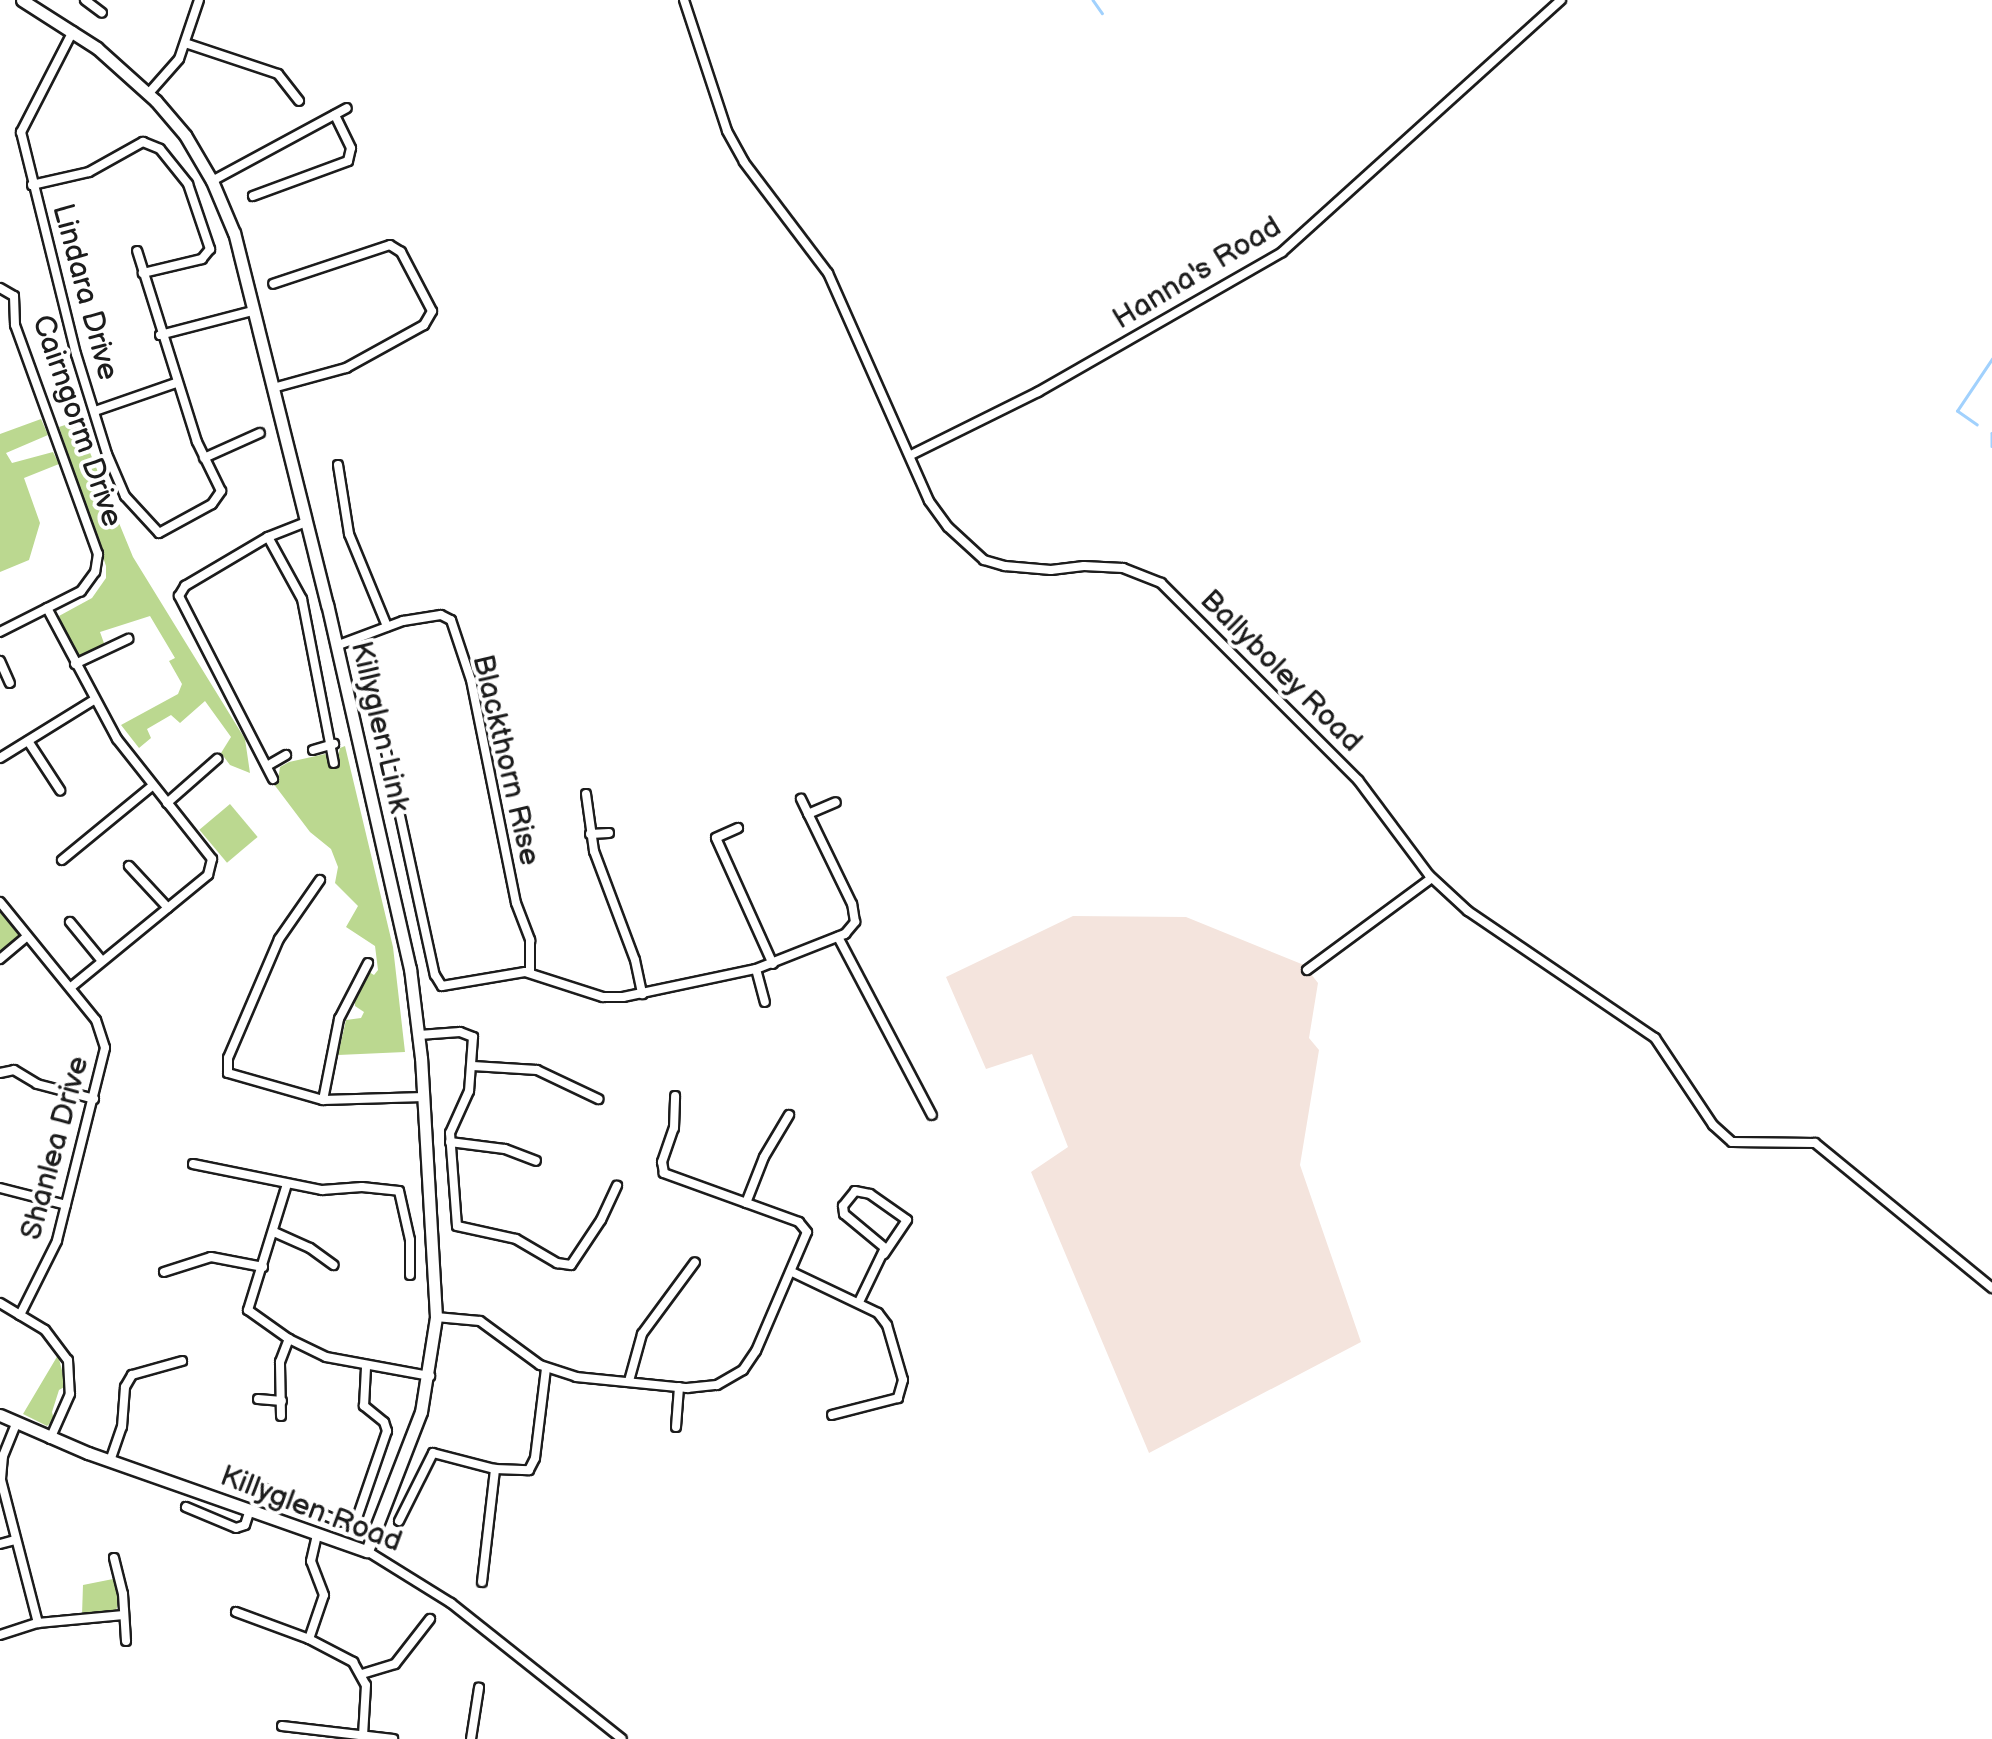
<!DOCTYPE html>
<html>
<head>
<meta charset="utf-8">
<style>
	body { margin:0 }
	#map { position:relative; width:1992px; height:1739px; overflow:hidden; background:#fff; font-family:"Balsamiq Sans",sans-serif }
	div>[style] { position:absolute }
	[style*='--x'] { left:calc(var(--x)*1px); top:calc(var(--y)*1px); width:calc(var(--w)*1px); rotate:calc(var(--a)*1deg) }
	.built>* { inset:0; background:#f4e4dd }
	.green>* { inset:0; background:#bbd890; transform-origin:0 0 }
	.stream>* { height:2.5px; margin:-1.25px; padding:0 1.25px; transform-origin:1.25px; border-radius:1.25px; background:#a1d1fd }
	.roads { filter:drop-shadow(2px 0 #1c1c1c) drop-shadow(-2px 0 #1c1c1c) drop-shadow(0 2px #1c1c1c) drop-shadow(0 -2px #1c1c1c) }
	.street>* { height:8px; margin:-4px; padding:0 4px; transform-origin:4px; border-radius:4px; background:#fff }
	.secondary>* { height:11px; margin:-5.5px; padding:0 5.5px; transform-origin:5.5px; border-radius:5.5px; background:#fff }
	span { translate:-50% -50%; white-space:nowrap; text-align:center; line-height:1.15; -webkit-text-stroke:8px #fff; paint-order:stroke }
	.street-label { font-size:30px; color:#1c1c1c }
</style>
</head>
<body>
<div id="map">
	<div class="built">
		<div style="clip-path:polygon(1073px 916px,1186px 917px,1304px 965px,1318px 983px,1309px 1038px,1319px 1050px,1300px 1165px,1361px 1342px,1149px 1453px,1031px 1172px,1068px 1147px,1032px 1054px,986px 1069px,946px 977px)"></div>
	</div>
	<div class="green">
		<div style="clip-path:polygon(41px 419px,48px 435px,6px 453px,12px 463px,53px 452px,59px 464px,24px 478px,40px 523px,29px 560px,0 572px,0 434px)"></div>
		<div style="clip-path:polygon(77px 421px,133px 557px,245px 739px,250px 773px,230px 765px,221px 753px,231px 737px,205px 701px,180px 723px,171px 715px,147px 729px,151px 738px,139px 748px,121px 725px,178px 694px,182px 684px,169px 661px,175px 658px,150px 616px,100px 632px,105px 646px,77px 659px,59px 616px,92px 598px,106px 578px,106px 566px,59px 427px)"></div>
		<div style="clip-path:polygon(345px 746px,393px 947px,405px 1052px,338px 1055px,346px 1020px,361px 1018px,364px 1012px,355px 1006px,355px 995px,369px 972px,374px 975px,378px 970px,375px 946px,346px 927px,358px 906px,335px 883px,338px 867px,331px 849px,310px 832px,273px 783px,278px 780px,280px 767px,289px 762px,325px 754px,336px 764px,340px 748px)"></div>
		<div style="left:230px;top:804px;width:43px;height:40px;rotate:50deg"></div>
		<div style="clip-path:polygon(0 912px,21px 938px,0 957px)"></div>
		<div style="clip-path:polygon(58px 1355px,66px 1386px,59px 1390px,52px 1412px,54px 1420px,47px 1426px,23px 1414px)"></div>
		<div style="clip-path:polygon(113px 1579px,121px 1598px,116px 1610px,82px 1615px,83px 1585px)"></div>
	</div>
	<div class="stream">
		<div style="--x:1093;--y:0;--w:16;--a:55"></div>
		<div style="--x:1977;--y:425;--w:24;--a:-145"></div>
		<div style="--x:1957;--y:411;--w:63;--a:-56.1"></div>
		<div style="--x:1992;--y:433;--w:13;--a:90"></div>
	</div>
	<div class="roads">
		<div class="street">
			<div style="--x:85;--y:0;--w:21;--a:37"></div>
			<div style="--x:684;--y:0;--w:138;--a:71.8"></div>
			<div style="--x:727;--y:131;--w:35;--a:61"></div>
			<div style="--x:744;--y:162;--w:139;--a:52.9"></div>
			<div style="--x:828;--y:273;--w:249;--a:66.1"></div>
			<div style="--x:929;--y:501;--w:32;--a:54"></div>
			<div style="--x:948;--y:527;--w:49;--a:42.5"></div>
			<div style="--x:984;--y:560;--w:22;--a:16"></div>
			<div style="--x:1005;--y:566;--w:46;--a:5"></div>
			<div style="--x:1051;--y:570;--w:33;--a:-7"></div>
			<div style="--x:1084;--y:566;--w:39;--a:3"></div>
			<div style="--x:1123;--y:568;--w:41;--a:21.5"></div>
			<div style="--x:1161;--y:583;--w:279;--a:45"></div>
			<div style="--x:1358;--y:780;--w:119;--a:53.2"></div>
			<div style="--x:1429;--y:875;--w:53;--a:42.7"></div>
			<div style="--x:1468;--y:911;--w:226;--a:34.2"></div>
			<div style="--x:1655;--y:1038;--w:105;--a:56.3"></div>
			<div style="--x:1713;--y:1125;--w:25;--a:42"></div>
			<div style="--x:1732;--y:1142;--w:83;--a:0.7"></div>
			<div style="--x:1815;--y:1143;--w:229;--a:39.3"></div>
			<div style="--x:73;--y:31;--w:114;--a:117.2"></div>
			<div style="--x:21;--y:132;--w:229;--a:76.1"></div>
			<div style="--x:76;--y:354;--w:105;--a:72.8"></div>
			<div style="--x:107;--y:454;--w:46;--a:66.8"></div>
			<div style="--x:125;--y:496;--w:50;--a:47.4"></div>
			<div style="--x:159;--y:533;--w:60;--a:-28.7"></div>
			<div style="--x:212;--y:504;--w:16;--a:-55"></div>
			<div style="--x:221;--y:491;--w:55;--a:-116.1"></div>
			<div style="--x:197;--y:442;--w:200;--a:-107.4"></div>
			<div style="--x:185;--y:43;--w:98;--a:18.4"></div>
			<div style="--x:278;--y:74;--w:34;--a:52"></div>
			<div style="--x:149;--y:93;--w:45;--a:-48.6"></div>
			<div style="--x:179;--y:59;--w:62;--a:-71.3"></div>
			<div style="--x:212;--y:181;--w:153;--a:-28.4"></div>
			<div style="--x:32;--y:185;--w:58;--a:-12.8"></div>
			<div style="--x:89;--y:172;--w:62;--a:-29.1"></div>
			<div style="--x:143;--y:142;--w:18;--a:22"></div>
			<div style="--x:160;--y:149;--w:45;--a:51.3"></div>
			<div style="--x:188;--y:184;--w:69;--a:71.3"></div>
			<div style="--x:210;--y:249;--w:13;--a:129"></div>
			<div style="--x:202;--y:259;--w:61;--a:166.7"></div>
			<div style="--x:253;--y:196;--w:101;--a:-20.2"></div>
			<div style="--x:348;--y:161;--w:13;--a:-77"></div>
			<div style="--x:351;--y:148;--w:37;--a:-116"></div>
			<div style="--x:0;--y:288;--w:16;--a:30"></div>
			<div style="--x:14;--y:296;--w:29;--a:88"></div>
			<div style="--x:15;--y:325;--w:244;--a:70.1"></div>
			<div style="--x:98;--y:554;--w:18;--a:99"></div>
			<div style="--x:95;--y:572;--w:24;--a:126"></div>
			<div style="--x:81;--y:591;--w:91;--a:153.2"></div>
			<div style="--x:160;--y:335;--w:96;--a:-14.5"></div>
			<div style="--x:273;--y:388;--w:76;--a:-15.3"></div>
			<div style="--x:346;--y:368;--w:89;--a:-28.9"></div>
			<div style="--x:424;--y:325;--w:16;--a:-60"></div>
			<div style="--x:432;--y:311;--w:67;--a:-117.7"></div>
			<div style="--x:401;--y:252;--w:13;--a:-148"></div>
			<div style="--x:390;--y:245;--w:123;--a:161.6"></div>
			<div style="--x:95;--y:411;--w:86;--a:-19.1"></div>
			<div style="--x:911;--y:455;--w:142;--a:-26.4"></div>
			<div style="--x:1038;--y:392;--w:281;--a:-29.8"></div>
			<div style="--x:1282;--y:252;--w:376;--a:-42.1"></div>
			<div style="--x:204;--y:458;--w:61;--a:-24.1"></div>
			<div style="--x:338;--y:465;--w:70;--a:80.9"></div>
			<div style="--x:349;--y:534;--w:100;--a:67.6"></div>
			<div style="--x:268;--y:537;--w:71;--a:61.3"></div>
			<div style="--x:302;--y:599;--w:167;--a:79"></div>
			<div style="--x:47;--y:608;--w:149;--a:61.9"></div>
			<div style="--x:117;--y:739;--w:153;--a:51.6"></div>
			<div style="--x:212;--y:859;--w:16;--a:104"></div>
			<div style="--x:208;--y:875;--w:177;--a:140.7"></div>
			<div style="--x:336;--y:646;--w:72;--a:-20.5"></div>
			<div style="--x:403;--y:621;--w:38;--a:-9"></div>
			<div style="--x:441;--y:615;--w:11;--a:27"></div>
			<div style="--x:451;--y:620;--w:63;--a:71.6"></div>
			<div style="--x:471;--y:680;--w:227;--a:78.6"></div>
			<div style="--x:516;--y:903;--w:40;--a:69"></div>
			<div style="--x:530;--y:940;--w:33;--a:90"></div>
			<div style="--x:0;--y:661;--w:24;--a:66"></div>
			<div style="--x:75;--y:664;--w:59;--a:-25.3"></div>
			<div style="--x:370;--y:678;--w:304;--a:77.7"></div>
			<div style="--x:435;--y:975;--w:13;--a:58"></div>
			<div style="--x:442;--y:986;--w:84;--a:-9.6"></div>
			<div style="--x:525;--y:972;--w:82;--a:17.8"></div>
			<div style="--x:603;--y:997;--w:20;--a:0"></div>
			<div style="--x:623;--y:997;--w:136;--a:-11.9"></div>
			<div style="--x:756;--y:969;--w:96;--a:-21.5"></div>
			<div style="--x:845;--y:934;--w:16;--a:-50"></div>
			<div style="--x:855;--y:922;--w:18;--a:-99"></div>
			<div style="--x:852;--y:904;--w:117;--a:-115.9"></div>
			<div style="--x:28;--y:741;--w:59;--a:56.9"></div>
			<div style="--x:313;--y:750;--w:22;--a:-16"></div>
			<div style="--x:0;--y:758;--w:110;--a:-31.7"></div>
			<div style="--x:267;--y:766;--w:22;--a:-30"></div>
			<div style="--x:273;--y:779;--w:206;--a:-117.2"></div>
			<div style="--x:179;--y:596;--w:12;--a:-59"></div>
			<div style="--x:185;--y:586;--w:96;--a:-30.6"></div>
			<div style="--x:268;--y:537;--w:41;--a:-21.5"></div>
			<div style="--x:586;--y:794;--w:58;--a:82"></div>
			<div style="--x:594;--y:851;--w:116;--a:69.4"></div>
			<div style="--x:635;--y:960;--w:35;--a:78"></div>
			<div style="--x:167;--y:803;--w:67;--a:-41.3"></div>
			<div style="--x:808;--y:814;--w:30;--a:-23"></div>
			<div style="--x:738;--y:828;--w:24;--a:156"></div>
			<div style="--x:716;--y:838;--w:138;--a:65.7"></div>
			<div style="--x:590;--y:834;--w:19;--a:-3"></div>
			<div style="--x:62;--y:860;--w:117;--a:-39.4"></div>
			<div style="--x:129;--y:866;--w:57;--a:47.1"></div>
			<div style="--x:320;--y:880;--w:72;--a:124.8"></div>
			<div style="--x:279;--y:939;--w:129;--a:113.2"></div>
			<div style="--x:228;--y:1058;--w:15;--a:90"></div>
			<div style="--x:228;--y:1073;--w:99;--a:15.9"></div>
			<div style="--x:323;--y:1100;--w:101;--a:-1.7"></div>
			<div style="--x:0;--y:902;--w:152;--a:50.9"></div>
			<div style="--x:96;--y:1020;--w:29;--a:72"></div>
			<div style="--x:105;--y:1048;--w:199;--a:104"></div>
			<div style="--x:57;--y:1241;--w:83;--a:116.6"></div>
			<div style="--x:70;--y:922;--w:50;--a:50.6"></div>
			<div style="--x:838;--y:937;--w:201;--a:62.2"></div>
			<div style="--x:0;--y:959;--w:35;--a:-40"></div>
			<div style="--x:756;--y:969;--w:34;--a:75"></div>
			<div style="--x:1307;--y:970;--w:155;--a:-36.4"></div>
			<div style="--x:419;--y:1035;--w:41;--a:-4.2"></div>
			<div style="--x:460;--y:1032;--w:14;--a:21"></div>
			<div style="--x:473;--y:1037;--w:54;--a:94.2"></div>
			<div style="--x:469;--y:1091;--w:46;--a:114.3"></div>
			<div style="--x:450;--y:1133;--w:93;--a:85.7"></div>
			<div style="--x:457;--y:1226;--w:60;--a:12.4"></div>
			<div style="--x:516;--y:1239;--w:48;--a:30.3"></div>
			<div style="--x:557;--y:1263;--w:14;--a:8"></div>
			<div style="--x:571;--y:1265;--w:54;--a:-56.3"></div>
			<div style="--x:601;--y:1220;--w:38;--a:-65"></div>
			<div style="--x:473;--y:1066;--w:64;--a:3.6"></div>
			<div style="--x:537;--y:1070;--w:68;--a:25.4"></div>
			<div style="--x:0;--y:1073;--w:14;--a:-12"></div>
			<div style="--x:14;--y:1070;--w:27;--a:31"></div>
			<div style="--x:37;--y:1084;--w:59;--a:14.7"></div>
			<div style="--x:323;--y:1100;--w:83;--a:-78.8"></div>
			<div style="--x:339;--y:1019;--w:63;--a:-62.6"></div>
			<div style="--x:450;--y:1142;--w:55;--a:7.3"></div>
			<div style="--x:505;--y:1149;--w:33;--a:21"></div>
			<div style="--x:193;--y:1164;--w:132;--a:11.4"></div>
			<div style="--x:322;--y:1190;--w:40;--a:-4.3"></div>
			<div style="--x:362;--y:1187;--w:37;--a:6"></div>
			<div style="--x:399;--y:1191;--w:50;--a:77.3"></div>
			<div style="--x:410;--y:1240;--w:35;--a:90"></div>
			<div style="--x:287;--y:1184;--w:132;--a:107.2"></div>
			<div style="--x:248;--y:1310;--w:50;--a:35.3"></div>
			<div style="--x:289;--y:1339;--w:41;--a:25.9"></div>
			<div style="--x:326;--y:1357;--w:106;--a:10.4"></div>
			<div style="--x:0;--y:1188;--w:68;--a:14.4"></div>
			<div style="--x:746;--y:1203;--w:49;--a:-68.6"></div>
			<div style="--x:764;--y:1157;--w:49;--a:-59.2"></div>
			<div style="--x:274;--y:1232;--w:39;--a:24"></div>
			<div style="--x:310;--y:1248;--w:29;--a:36"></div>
			<div style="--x:164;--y:1272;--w:49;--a:-17.7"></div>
			<div style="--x:211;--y:1257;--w:53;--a:10.9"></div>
			<div style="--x:792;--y:1272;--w:95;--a:25.5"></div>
			<div style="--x:878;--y:1313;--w:15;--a:53"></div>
			<div style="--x:887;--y:1325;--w:57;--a:73.8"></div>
			<div style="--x:903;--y:1380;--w:19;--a:106"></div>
			<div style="--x:898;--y:1398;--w:68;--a:165.6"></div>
			<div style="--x:859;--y:1302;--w:60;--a:-64.3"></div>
			<div style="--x:885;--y:1248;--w:53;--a:-140.3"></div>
			<div style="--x:844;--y:1214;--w:8;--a:-97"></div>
			<div style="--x:843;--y:1206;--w:19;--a:-51"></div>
			<div style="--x:855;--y:1191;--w:15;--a:11"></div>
			<div style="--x:870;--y:1194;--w:45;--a:35.1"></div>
			<div style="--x:907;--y:1220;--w:41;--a:124.1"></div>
			<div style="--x:0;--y:1303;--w:52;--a:31"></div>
			<div style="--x:45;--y:1330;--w:38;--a:53"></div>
			<div style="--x:68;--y:1360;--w:34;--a:87"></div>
			<div style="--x:70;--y:1394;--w:49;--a:114"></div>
			<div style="--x:436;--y:1317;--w:44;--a:5.2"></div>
			<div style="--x:480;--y:1321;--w:74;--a:36.3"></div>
			<div style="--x:540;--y:1365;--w:38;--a:18"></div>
			<div style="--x:576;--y:1377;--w:112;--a:5.7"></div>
			<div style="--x:687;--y:1388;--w:30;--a:-6"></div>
			<div style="--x:717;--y:1385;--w:30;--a:-30"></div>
			<div style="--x:743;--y:1370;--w:23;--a:-56"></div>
			<div style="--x:756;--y:1351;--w:129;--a:-66.8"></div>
			<div style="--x:807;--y:1232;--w:13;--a:-129"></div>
			<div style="--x:799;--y:1222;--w:144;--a:-160.1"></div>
			<div style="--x:664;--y:1173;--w:11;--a:-100"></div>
			<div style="--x:662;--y:1162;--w:36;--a:-71"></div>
			<div style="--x:674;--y:1128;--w:32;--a:-88"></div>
			<div style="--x:629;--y:1381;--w:49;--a:-74.5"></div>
			<div style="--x:642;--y:1334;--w:89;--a:-53.6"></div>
			<div style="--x:258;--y:1399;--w:24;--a:5"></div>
			<div style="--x:281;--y:1416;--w:54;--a:-91.1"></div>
			<div style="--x:280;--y:1362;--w:25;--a:-69"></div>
			<div style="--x:16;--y:1424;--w:35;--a:112"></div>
			<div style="--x:3;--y:1456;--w:24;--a:95"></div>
			<div style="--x:1;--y:1480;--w:148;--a:75.5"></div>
			<div style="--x:676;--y:1427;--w:40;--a:-85.7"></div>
			<div style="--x:110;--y:1461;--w:36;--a:-71"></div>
			<div style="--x:122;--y:1427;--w:40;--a:-85.7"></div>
			<div style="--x:125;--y:1387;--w:14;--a:-60"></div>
			<div style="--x:132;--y:1375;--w:52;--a:-15.6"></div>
			<div style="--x:258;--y:1486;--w:87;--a:23.6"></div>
			<div style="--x:338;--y:1521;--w:12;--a:9"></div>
			<div style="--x:350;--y:1523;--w:9;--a:-36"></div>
			<div style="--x:357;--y:1518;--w:92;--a:-71"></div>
			<div style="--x:387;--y:1431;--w:9;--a:-108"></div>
			<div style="--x:384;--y:1422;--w:26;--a:-141"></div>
			<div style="--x:364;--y:1406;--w:39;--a:-87"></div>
			<div style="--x:186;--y:1507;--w:54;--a:22.8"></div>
			<div style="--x:236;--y:1528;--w:9;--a:-18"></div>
			<div style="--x:245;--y:1525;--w:16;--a:-72"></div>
			<div style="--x:399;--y:1521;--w:76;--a:-63.4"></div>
			<div style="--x:433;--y:1453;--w:64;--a:14.5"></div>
			<div style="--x:495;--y:1469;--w:34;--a:2"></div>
			<div style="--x:529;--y:1470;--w:13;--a:-63"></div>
			<div style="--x:535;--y:1458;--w:91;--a:-83"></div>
			<div style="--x:0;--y:1544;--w:16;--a:-15"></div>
			<div style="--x:367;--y:1551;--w:99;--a:31.8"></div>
			<div style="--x:451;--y:1603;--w:218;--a:38.5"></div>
			<div style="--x:114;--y:1558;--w:37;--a:76"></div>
			<div style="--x:123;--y:1594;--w:47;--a:86.3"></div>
			<div style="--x:482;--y:1582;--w:114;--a:-83.4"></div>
			<div style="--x:236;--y:1612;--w:78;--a:20.3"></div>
			<div style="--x:309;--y:1639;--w:50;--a:27.6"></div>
			<div style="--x:353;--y:1662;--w:26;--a:61"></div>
			<div style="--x:366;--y:1685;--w:50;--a:93.4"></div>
			<div style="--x:0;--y:1635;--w:40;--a:-18"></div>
			<div style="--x:38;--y:1623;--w:86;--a:-5.3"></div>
			<div style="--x:309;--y:1639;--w:46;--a:-71.2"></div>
			<div style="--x:324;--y:1595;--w:36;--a:-111"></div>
			<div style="--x:311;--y:1561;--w:28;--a:-77"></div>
			<div style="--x:362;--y:1674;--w:34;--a:-17"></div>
			<div style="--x:395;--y:1664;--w:57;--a:-52.1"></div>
			<div style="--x:282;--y:1726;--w:112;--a:6.7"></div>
			<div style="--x:471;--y:1739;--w:52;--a:-81.1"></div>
		</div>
		<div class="secondary">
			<div style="--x:0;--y:1415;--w:96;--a:23.4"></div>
			<div style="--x:88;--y:1453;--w:296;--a:19.4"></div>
			<div style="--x:367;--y:1551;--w:149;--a:-68.8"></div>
			<div style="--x:421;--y:1412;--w:96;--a:-81"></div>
			<div style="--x:436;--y:1317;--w:259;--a:-93.3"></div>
			<div style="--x:421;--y:1058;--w:90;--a:-97"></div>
			<div style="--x:410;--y:969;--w:373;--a:-102.8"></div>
			<div style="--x:327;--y:605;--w:383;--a:-104"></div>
			<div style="--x:234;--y:233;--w:56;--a:-112.9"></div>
			<div style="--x:212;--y:181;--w:53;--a:-120.4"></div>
			<div style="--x:185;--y:135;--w:45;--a:-130.5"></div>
			<div style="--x:156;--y:101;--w:79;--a:-138.1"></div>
			<div style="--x:97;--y:48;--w:89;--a:-147.4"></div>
		</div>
	</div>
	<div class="street-label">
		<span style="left:1197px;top:273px;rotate:-31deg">Hanna's Road</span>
		<span style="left:85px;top:292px;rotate:75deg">Lindara Drive</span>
		<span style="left:77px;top:421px;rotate:71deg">Cairngorm Drive</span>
		<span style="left:1281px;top:671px;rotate:45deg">Ballyboley Road</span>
		<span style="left:380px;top:727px;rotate:77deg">Killyglen Link</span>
		<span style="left:506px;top:760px;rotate:77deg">Blackthorn Rise</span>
		<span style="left:55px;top:1148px;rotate:-75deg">Shanlea Drive</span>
		<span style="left:311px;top:1509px;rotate:21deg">Killyglen Road</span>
	</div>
</div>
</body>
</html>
